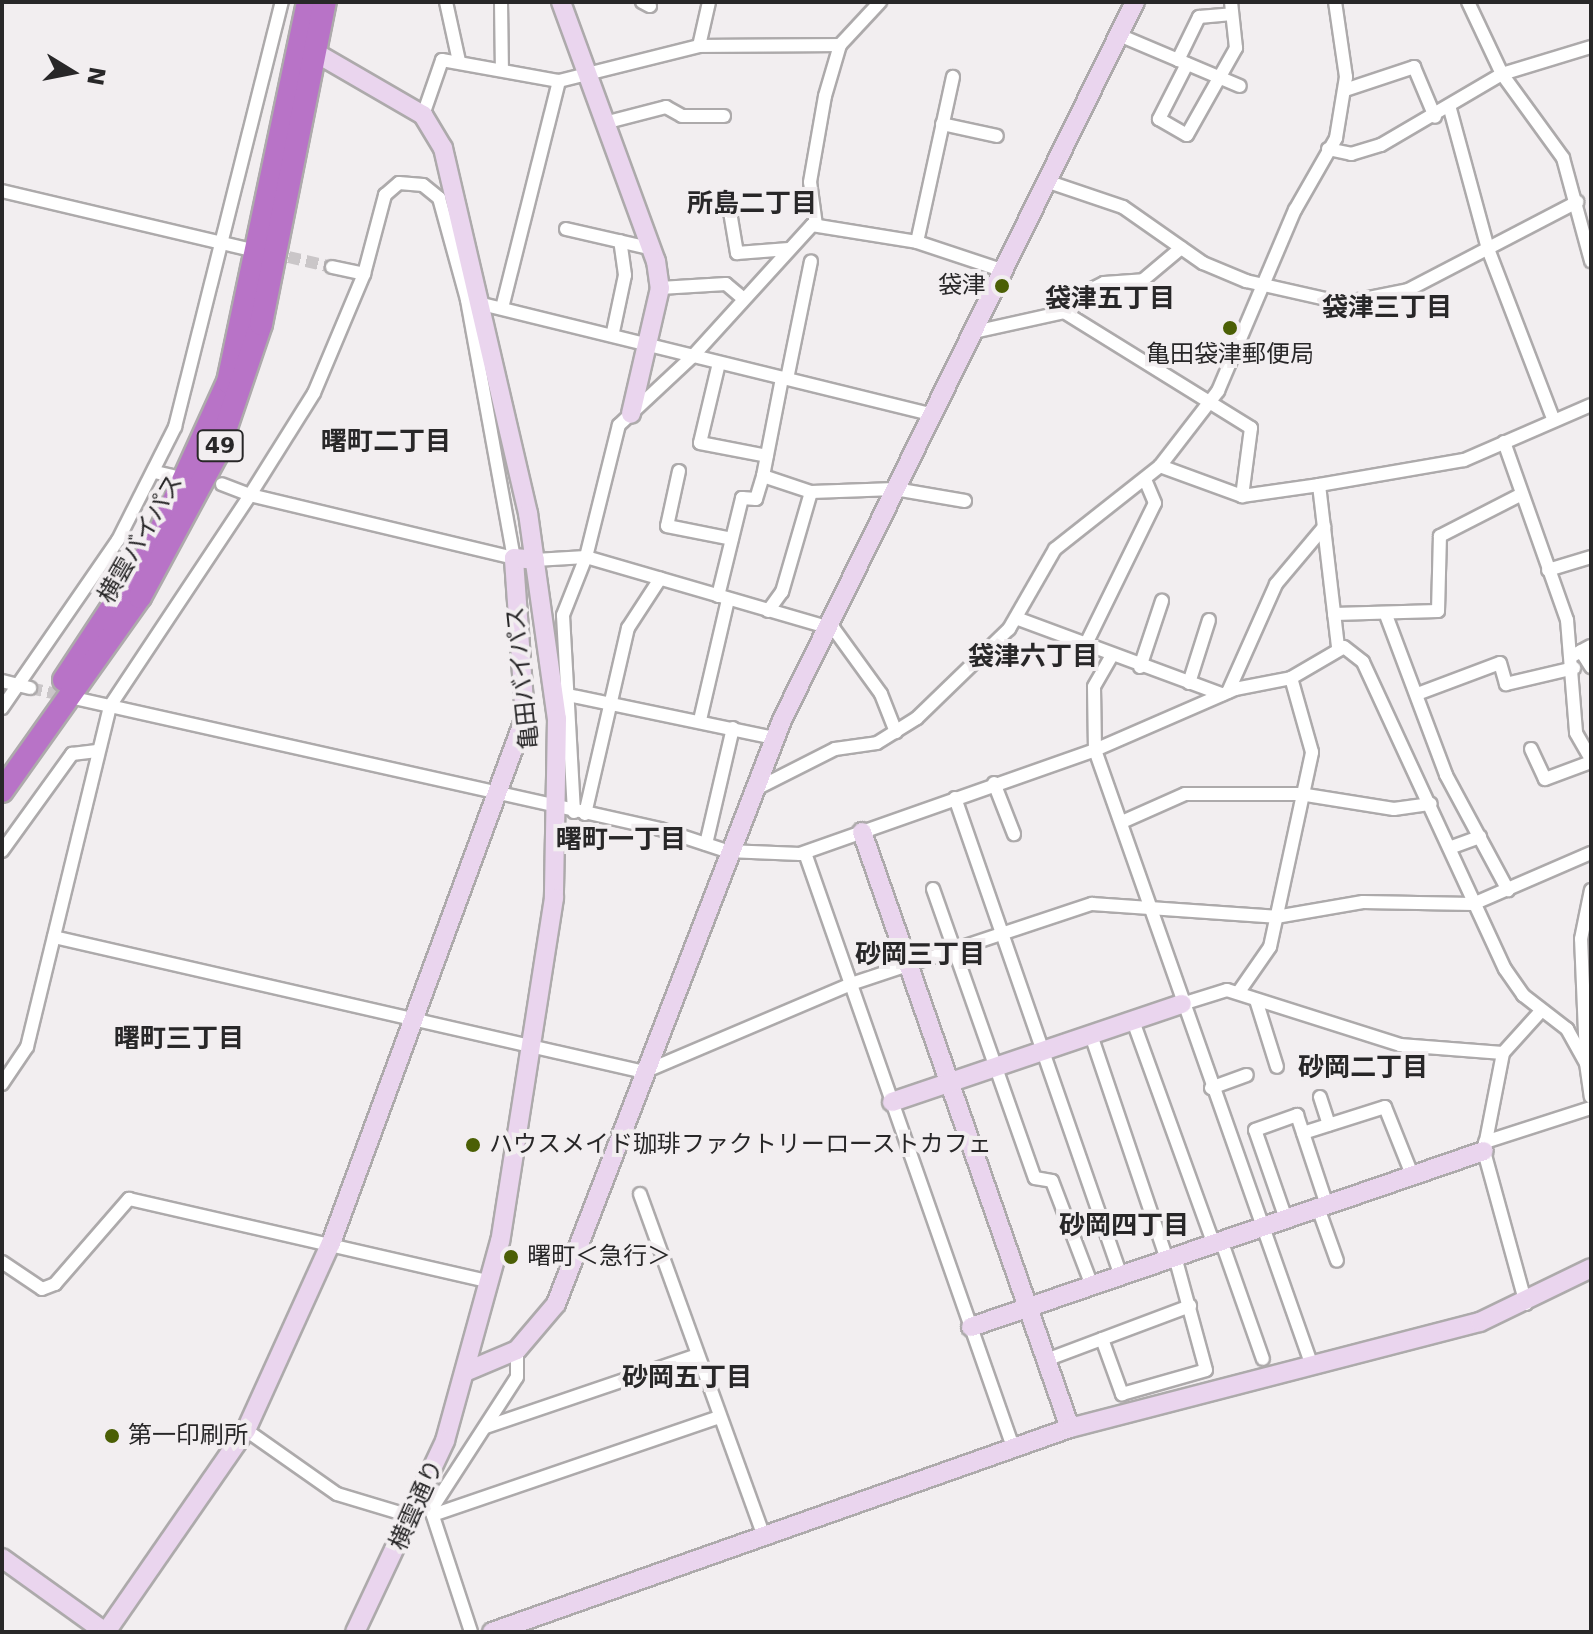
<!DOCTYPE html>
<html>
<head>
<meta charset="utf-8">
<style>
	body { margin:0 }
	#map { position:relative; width:1593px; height:1634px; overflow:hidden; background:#f2eef0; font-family:"DejaVu Sans","Noto Sans JP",sans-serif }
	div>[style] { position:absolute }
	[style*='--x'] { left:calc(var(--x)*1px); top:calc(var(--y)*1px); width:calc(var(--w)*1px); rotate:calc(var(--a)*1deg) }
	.street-tunnel>* { height:12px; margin-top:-6px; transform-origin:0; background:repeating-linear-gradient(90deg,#cac6c8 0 12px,transparent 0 18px) }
	.roads { filter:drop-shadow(2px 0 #adaaab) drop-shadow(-2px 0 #adaaab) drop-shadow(0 2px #adaaab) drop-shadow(0 -2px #adaaab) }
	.street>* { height:12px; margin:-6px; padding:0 6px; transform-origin:6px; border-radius:6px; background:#fff }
	.secondary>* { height:18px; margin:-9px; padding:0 9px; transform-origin:9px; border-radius:9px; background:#ead5ee }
	.highway>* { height:22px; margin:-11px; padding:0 11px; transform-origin:11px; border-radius:11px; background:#b873c7 }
	.dots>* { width:22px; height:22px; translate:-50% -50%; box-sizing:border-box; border:4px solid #f2eef0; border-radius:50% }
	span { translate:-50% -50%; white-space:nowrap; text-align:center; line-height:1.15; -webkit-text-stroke:8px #f2eef0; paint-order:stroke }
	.shield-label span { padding:2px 6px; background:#f2eef0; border:2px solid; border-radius:6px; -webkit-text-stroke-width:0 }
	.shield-label { font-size:22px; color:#282728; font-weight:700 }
	.poi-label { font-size:24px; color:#282728 }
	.right { translate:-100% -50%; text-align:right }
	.left { translate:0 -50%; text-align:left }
	.street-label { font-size:24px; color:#282728 }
	.neighbourhood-label { font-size:26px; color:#282728; font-weight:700 }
	.frame { position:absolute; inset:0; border:4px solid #282728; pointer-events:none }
	.north { position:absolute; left:32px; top:32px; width:80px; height:80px; -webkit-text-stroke:6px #f2eef0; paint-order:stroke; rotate:100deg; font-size:22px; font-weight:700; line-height:32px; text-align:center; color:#282728 }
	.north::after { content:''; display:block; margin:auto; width:28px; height:36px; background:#282728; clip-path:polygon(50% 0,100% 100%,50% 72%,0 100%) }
</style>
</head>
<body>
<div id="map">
	<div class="street-tunnel">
		<div style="--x:271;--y:253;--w:63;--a:12.9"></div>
		<div style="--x:30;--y:688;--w:42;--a:12.4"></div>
	</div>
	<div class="roads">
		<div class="street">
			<div style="--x:446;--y:2;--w:60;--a:77.6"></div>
			<div style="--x:501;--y:2;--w:68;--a:89.2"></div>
			<div style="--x:642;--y:2;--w:9;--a:27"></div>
			<div style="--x:1468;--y:2;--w:80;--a:64.7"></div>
			<div style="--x:1502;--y:74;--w:104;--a:54"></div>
			<div style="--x:1563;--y:158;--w:107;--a:74.8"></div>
			<div style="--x:1119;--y:35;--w:131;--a:22.9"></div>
			<div style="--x:699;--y:46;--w:45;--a:-77.2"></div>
			<div style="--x:1178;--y:60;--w:48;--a:-64"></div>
			<div style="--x:1199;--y:17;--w:33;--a:-5"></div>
			<div style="--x:1187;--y:64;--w:62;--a:117"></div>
			<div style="--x:1159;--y:119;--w:32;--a:30"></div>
			<div style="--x:1187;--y:135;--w:100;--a:-60.6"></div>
			<div style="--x:1236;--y:48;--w:46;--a:-96.2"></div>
			<div style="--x:1345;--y:90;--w:73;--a:-18.4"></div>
			<div style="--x:1414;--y:67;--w:54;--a:67.2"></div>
			<div style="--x:1450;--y:109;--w:145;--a:74.8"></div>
			<div style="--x:1488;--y:249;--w:181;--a:69"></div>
			<div style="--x:423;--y:115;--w:58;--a:-70.9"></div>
			<div style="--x:442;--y:60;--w:119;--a:10.2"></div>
			<div style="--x:559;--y:81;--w:144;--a:-14"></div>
			<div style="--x:699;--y:46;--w:141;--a:-0.4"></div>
			<div style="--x:608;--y:122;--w:60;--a:-14.5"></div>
			<div style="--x:666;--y:107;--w:18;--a:29"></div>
			<div style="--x:682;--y:116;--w:42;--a:0"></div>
			<div style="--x:942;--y:124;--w:56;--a:12.3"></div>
			<div style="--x:1328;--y:149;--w:24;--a:12"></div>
			<div style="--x:1351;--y:154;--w:31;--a:-17"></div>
			<div style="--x:1381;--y:145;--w:140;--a:-30.4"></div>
			<div style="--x:1502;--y:74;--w:93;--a:-16.9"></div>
			<div style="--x:1049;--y:182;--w:78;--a:18.7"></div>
			<div style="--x:1123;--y:207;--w:98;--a:35"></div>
			<div style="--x:1203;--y:263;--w:47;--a:22.7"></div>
			<div style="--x:1246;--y:281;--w:100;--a:12.7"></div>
			<div style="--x:1344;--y:303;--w:65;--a:-11.5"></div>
			<div style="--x:1408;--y:290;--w:191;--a:-27.5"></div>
			<div style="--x:2;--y:191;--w:249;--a:13.3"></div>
			<div style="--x:728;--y:200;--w:54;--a:80.4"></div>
			<div style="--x:737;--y:253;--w:52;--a:-4.4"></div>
			<div style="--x:816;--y:225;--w:43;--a:-97.9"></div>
			<div style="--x:810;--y:182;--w:87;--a:-80.1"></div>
			<div style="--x:825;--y:96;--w:53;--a:-73.6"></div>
			<div style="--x:840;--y:45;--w:59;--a:-47.1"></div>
			<div style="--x:566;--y:229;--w:89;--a:12.9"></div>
			<div style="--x:917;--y:242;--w:169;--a:-77.7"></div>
			<div style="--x:332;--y:267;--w:33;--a:12"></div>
			<div style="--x:660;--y:288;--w:66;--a:-3.5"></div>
			<div style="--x:726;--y:284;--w:23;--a:40"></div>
			<div style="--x:474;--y:302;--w:473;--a:13.8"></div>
			<div style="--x:502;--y:308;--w:234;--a:-75.9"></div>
			<div style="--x:1064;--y:312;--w:220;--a:31.8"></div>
			<div style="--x:1251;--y:428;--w:69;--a:97.5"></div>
			<div style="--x:613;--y:332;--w:58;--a:-78.1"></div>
			<div style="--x:625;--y:275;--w:34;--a:-98"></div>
			<div style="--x:974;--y:332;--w:92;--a:-12.5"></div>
			<div style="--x:1064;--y:312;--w:12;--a:-70"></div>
			<div style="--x:1068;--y:301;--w:40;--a:-26.6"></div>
			<div style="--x:1104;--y:283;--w:39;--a:-4"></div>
			<div style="--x:1143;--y:280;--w:50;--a:-40.1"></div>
			<div style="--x:719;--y:363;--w:82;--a:103.4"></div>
			<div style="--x:700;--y:443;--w:68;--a:11"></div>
			<div style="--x:787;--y:379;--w:120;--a:-78.5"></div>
			<div style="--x:1504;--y:442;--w:189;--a:70.5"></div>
			<div style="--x:1567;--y:620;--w:113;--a:85.4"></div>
			<div style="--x:1576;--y:733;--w:30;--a:60"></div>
			<div style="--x:1160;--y:466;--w:87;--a:20.1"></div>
			<div style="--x:1242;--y:496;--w:78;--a:-8.1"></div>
			<div style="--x:1319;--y:485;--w:147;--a:-9.8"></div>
			<div style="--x:1464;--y:460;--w:138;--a:-23.4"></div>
			<div style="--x:679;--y:471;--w:56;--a:102.3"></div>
			<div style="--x:667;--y:526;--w:66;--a:11.3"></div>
			<div style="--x:155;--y:472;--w:18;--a:13"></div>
			<div style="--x:763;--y:476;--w:51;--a:18.4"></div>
			<div style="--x:811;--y:492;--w:84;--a:-2"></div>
			<div style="--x:895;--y:489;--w:71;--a:9.7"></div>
			<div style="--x:1319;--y:485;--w:163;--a:83.3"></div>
			<div style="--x:535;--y:560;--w:51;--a:-3.4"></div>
			<div style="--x:586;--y:557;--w:258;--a:16.2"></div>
			<div style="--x:834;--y:629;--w:80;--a:54.1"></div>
			<div style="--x:881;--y:694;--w:41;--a:68.5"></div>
			<div style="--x:1548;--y:570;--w:45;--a:-16.8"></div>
			<div style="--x:718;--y:596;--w:101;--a:-76.2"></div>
			<div style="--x:742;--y:498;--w:14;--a:4"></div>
			<div style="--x:756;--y:499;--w:24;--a:-73"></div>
			<div style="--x:763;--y:476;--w:100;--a:-79"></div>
			<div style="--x:768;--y:611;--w:24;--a:-54"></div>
			<div style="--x:782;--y:592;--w:104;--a:-73.8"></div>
			<div style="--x:1334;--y:614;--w:104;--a:-1.7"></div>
			<div style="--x:1438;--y:611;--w:75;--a:-88.5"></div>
			<div style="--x:1440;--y:536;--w:88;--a:-27.1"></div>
			<div style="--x:1386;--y:615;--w:171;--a:69.4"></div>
			<div style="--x:1446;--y:775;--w:131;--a:61.7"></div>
			<div style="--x:1016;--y:618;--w:220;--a:20.3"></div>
			<div style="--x:1084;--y:648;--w:161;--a:-63.9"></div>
			<div style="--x:1155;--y:503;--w:25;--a:-113"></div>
			<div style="--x:1581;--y:651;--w:19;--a:58"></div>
			<div style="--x:1572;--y:656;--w:21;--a:-28"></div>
			<div style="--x:1111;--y:657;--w:34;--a:120"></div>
			<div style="--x:1094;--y:687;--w:63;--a:89.1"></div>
			<div style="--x:1095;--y:750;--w:650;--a:70.59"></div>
			<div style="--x:1140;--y:667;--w:70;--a:-71.6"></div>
			<div style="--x:2;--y:681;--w:29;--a:14"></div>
			<div style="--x:1189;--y:683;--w:66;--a:-72.4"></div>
			<div style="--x:1228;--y:692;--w:118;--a:-66"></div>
			<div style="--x:1276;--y:584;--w:75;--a:-49.9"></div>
			<div style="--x:1420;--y:693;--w:85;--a:-20.6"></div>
			<div style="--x:1500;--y:663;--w:22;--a:74"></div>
			<div style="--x:1506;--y:684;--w:70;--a:-13.2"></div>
			<div style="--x:568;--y:695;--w:210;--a:11.8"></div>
			<div style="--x:74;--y:698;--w:600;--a:12.6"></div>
			<div style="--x:660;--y:829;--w:71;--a:18.2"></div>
			<div style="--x:727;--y:851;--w:73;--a:2.4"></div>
			<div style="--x:800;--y:854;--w:313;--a:-19.4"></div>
			<div style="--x:1095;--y:750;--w:153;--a:-23.5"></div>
			<div style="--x:1235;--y:689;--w:57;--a:-11.1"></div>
			<div style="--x:1291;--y:678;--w:61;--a:-30.3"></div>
			<div style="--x:1344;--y:647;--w:24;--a:38"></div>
			<div style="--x:1363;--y:662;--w:338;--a:65.2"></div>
			<div style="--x:1505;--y:969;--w:32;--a:55"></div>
			<div style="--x:1523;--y:995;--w:56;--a:37.7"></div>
			<div style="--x:1567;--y:1029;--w:39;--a:61"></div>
			<div style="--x:1586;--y:1063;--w:34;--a:82"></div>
			<div style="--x:2;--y:708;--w:204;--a:-55.4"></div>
			<div style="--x:118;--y:540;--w:127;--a:-63.2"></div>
			<div style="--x:175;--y:427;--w:438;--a:-75.9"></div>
			<div style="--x:700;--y:720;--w:123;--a:-76.9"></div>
			<div style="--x:1531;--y:749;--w:33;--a:65"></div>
			<div style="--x:1545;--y:779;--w:49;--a:-20.3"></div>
			<div style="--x:994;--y:783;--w:55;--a:68.6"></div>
			<div style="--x:754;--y:790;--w:91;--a:-26.8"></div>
			<div style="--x:835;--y:749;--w:42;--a:-8.1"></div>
			<div style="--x:877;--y:743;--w:47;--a:-32"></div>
			<div style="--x:917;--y:718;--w:128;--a:-44.1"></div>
			<div style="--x:1009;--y:629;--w:92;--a:-60.1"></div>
			<div style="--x:1055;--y:549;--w:134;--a:-38.3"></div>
			<div style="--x:1160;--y:466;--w:95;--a:-52.3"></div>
			<div style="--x:1218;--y:391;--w:197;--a:-67"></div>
			<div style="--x:1295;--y:210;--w:83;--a:-60.3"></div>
			<div style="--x:1336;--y:138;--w:62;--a:-80.7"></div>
			<div style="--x:1346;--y:77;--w:76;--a:-98.3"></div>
			<div style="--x:955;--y:798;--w:506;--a:70.85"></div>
			<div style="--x:574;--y:812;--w:197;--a:-93.2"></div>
			<div style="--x:563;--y:615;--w:62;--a:-68.4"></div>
			<div style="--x:586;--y:557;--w:136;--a:-76"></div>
			<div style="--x:619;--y:425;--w:100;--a:-43"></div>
			<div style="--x:692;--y:357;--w:178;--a:-47.7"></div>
			<div style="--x:812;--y:225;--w:106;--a:9.2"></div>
			<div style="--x:917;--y:242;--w:92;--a:18.4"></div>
			<div style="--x:585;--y:814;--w:191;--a:-77"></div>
			<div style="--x:628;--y:628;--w:59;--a:-56.9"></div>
			<div style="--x:1122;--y:822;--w:69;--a:-24"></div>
			<div style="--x:1185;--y:794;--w:115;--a:0"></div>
			<div style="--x:1300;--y:794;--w:95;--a:9.1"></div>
			<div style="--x:1394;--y:809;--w:37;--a:-8"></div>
			<div style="--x:706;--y:844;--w:119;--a:-76.9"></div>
			<div style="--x:1452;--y:847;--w:30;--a:-20"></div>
			<div style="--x:2;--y:851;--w:120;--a:-54.2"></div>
			<div style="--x:72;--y:754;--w:25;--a:-7"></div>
			<div style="--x:805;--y:853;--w:629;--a:70.7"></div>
			<div style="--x:933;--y:889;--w:306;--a:70.6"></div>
			<div style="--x:1035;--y:1178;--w:17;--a:10"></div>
			<div style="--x:1052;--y:1181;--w:112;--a:69.1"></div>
			<div style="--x:54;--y:937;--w:605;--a:12.89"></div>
			<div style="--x:644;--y:1072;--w:225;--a:-23"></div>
			<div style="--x:851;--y:984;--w:254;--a:-18.4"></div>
			<div style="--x:1092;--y:904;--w:184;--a:4"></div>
			<div style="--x:1276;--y:917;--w:88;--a:-9.8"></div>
			<div style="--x:1363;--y:902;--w:110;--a:1"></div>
			<div style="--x:1473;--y:904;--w:129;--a:-23.4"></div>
			<div style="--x:1238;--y:993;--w:56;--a:-55.2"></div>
			<div style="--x:1270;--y:947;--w:199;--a:-77.8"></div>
			<div style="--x:1312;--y:752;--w:77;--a:-105.8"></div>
			<div style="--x:1256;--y:1000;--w:70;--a:72.6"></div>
			<div style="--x:1182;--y:1004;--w:47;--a:-17.3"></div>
			<div style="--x:1227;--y:990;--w:182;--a:17.6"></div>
			<div style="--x:1400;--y:1045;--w:103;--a:4.4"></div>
			<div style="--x:1133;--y:1021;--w:235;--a:70.1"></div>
			<div style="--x:1091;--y:1035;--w:237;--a:71.3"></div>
			<div style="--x:1586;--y:1057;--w:118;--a:-92.4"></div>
			<div style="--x:1581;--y:939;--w:50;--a:-78.5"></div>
			<div style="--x:2;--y:1084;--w:45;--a:-56"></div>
			<div style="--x:27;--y:1047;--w:351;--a:-76.3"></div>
			<div style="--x:110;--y:706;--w:253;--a:-56.4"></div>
			<div style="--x:250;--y:495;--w:120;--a:-57.9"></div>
			<div style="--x:314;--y:393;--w:129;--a:-67.2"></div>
			<div style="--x:364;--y:274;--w:82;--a:-75.1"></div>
			<div style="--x:385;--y:195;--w:18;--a:-41"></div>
			<div style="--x:399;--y:183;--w:24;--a:5"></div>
			<div style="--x:423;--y:185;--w:21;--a:39"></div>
			<div style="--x:439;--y:198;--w:106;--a:74.6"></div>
			<div style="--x:467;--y:300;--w:262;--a:79.7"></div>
			<div style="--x:514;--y:558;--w:271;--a:-166.6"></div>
			<div style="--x:250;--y:495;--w:30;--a:-159"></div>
			<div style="--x:1211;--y:1088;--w:38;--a:-20"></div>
			<div style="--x:1320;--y:1097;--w:29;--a:72"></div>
			<div style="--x:1303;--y:1133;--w:86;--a:-17.6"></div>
			<div style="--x:1385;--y:1107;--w:70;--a:68.2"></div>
			<div style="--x:1485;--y:1142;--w:111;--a:-17.8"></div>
			<div style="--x:640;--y:1194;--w:365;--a:70.1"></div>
			<div style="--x:1317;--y:1205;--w:59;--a:70.3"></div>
			<div style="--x:1285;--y:1216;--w:91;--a:-109.2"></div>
			<div style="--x:1255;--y:1130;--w:45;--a:-19.7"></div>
			<div style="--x:1297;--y:1115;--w:92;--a:71.6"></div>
			<div style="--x:1221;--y:1240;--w:126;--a:70.6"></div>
			<div style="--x:2;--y:1262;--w:48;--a:34"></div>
			<div style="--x:42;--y:1289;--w:14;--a:-21"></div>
			<div style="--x:55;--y:1284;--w:113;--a:-49"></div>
			<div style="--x:129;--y:1199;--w:370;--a:12.9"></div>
			<div style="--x:1526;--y:1304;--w:159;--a:-105.4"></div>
			<div style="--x:1484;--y:1151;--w:100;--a:-79"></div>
			<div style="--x:1503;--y:1053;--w:57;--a:-47.9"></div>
			<div style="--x:1102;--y:1339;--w:59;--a:70"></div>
			<div style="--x:1122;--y:1394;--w:87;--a:-15.9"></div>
			<div style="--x:1206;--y:1370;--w:117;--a:-105.3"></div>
			<div style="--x:1046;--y:1360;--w:154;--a:-20.6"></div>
			<div style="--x:486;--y:1427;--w:223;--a:-18.8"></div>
			<div style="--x:246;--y:1430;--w:111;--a:35.1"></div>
			<div style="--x:337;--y:1494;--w:79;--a:16.8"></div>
			<div style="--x:431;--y:1510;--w:158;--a:-57.1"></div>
			<div style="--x:517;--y:1377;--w:27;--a:-90"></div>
			<div style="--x:431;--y:1510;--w:128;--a:71.8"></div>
			<div style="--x:433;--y:1515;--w:302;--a:-18.9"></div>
		</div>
		<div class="secondary">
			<div style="--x:561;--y:2;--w:276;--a:69.9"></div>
			<div style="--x:656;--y:261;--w:27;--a:82"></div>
			<div style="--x:660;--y:288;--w:129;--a:103"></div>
			<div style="--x:304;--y:46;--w:138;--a:30.1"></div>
			<div style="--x:423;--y:115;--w:39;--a:59"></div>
			<div style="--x:443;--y:148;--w:375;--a:76.9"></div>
			<div style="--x:528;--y:513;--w:208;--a:82"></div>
			<div style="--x:557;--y:719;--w:179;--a:91"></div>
			<div style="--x:554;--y:898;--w:347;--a:98.9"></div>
			<div style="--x:500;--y:1241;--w:207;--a:105.4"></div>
			<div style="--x:445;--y:1441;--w:211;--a:115.2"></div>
			<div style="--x:862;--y:832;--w:631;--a:70.76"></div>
			<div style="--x:892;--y:1102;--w:306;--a:-18.7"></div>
			<div style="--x:971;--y:1327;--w:542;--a:-18.94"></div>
			<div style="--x:465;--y:1372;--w:56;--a:-22.9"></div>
			<div style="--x:517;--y:1350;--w:60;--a:-49.7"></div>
			<div style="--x:556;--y:1304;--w:626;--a:-68.84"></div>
			<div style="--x:782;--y:720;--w:800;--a:-63.82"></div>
			<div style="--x:2;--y:1558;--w:127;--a:35.7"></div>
			<div style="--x:106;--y:1632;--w:246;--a:-55.3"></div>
			<div style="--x:246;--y:1430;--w:205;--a:-65.6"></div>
			<div style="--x:331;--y:1243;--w:561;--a:-69.75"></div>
			<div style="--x:525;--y:717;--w:159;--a:-94"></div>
			<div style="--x:514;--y:558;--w:21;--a:5"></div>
			<div style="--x:492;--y:1632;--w:613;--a:-19.44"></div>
			<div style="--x:1070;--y:1428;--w:423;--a:-14.5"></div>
			<div style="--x:1480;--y:1322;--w:123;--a:-25.9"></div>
		</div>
		<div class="highway">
			<div style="--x:64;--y:680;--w:165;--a:-56.6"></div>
			<div style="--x:155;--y:542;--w:176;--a:-65.5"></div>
			<div style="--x:228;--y:382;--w:388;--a:-78.1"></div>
			<div style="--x:2;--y:791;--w:238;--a:-54.6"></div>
			<div style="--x:140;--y:597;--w:162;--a:-61.7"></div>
			<div style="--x:217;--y:454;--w:137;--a:-71.3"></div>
			<div style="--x:261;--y:324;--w:328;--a:-78.8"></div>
		</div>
	</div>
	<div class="dots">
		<div style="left:1002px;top:286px;background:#4b5f05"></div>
		<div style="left:1230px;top:328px;background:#4b5f05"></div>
		<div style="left:473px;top:1145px;background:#4b5f05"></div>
		<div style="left:511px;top:1257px;background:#4b5f05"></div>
		<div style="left:112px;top:1436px;background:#4b5f05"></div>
	</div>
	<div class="shield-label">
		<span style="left:220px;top:446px">49</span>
	</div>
	<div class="poi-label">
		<span class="right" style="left:986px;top:286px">袋津</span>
		<span style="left:1230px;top:355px">亀田袋津郵便局</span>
		<span class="left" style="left:489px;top:1145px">ハウスメイド珈琲ファクトリーローストカフェ</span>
		<span class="left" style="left:527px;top:1257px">曙町＜急行＞</span>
		<span class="left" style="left:128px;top:1436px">第一印刷所</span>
	</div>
	<div class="street-label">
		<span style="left:141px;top:539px;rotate:-60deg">横雲バイパス</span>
		<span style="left:523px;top:678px;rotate:-96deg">亀田バイパス</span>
		<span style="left:417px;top:1505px;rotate:-66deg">横雲通り</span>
	</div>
	<div class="neighbourhood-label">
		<span style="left:752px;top:204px">所島二丁目</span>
		<span style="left:1110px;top:299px">袋津五丁目</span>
		<span style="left:1387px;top:308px">袋津三丁目</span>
		<span style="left:386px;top:442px">曙町二丁目</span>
		<span style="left:1033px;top:657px">袋津六丁目</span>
		<span style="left:621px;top:840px">曙町一丁目</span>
		<span style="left:920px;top:955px">砂岡三丁目</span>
		<span style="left:179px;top:1039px">曙町三丁目</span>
		<span style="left:1363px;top:1068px">砂岡二丁目</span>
		<span style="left:1124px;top:1226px">砂岡四丁目</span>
		<span style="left:687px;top:1378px">砂岡五丁目</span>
	</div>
	<div class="frame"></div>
	<div class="north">N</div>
</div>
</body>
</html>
